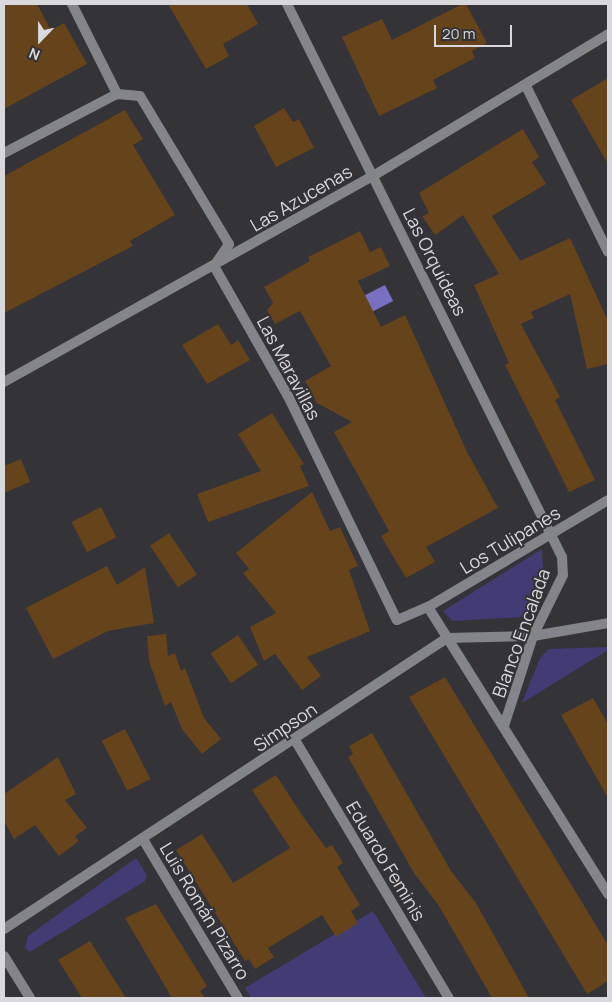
<!DOCTYPE html>
<html>
<head>
<meta charset="utf-8">
<style>
	body { margin:0 }
	#map { position:relative; width:612px; height:1002px; overflow:hidden; background:#333338; font-family:Manrope,sans-serif }
	div>[style] { position:absolute }
	[style*='--x'] { left:calc(var(--x)*1px); top:calc(var(--y)*1px); width:calc(var(--w)*1px); rotate:calc(var(--a)*1deg) }
	.green>* { inset:0; background:#433c74 }
	.water>* { inset:0; background:#7970c1; transform-origin:0 0 }
	.building>* { inset:0; background:#65431b; transform-origin:0 0 }
	.minor>* { height:10px; margin:-5px; padding:0 5px; transform-origin:5px; border-radius:5px; background:#84848b }
	span { translate:-50% -50%; white-space:nowrap; text-align:center; line-height:1.15; -webkit-text-stroke:4px #333338; paint-order:stroke }
	.street-label { font-size:18px; color:#d9d8dc }
	.frame { position:absolute; inset:0; border:5px solid #d9d8dc; pointer-events:none }
	.north { position:absolute; left:15px; top:15px; width:50px; height:50px; -webkit-text-stroke:4px #333338; paint-order:stroke; rotate:202deg; font-size:14px; font-weight:700; line-height:20px; text-align:center; color:#d9d8dc }
	.north::after { content:''; display:block; margin:auto; width:18px; height:22px; background:#d9d8dc; clip-path:polygon(50% 0,100% 100%,50% 72%,0 100%) }
	.scale { position:absolute; left:434px; top:25px; width:78px; height:22px; box-sizing:border-box; border:2px solid #d9d8dc; border-top:0; padding-left:6px; font-size:15px; line-height:18px; white-space:nowrap; color:#d9d8dc; -webkit-text-stroke:4px #333338; paint-order:stroke }
</style>
</head>
<body>
<div id="map">
	<div class="green">
		<div style="clip-path:polygon(542px 549px,543px 573px,525px 617px,452px 621px,443px 611px)"></div>
		<div style="clip-path:polygon(608px 647px,608px 650px,522px 703px,540px 658px,549px 649px)"></div>
		<div style="clip-path:polygon(136px 858px,147px 875px,145px 881px,30px 952px,25px 948px,28px 936px)"></div>
		<div style="clip-path:polygon(373px 911px,426px 998px,251px 998px,245px 988px)"></div>
	</div>
	<div class="water">
		<div style="left:385px;top:285px;width:18px;height:30px;rotate:63deg"></div>
	</div>
	<div class="building">
		<div style="clip-path:polygon(4px 4px,37px 4px,51px 30px,64px 23px,87px 64px,4px 109px)"></div>
		<div style="clip-path:polygon(168px 4px,247px 4px,258px 24px,223px 44px,229px 56px,206px 69px)"></div>
		<div style="clip-path:polygon(462px 4px,466px 4px,487px 43px,472px 51px,475px 58px,433px 80px,437px 88px,379px 116px,342px 37px,382px 19px,392px 40px)"></div>
		<div style="clip-path:polygon(608px 78px,608px 164px,571px 100px)"></div>
		<div style="clip-path:polygon(284px 108px,293px 122px,299px 119px,314px 148px,276px 167px,254px 126px)"></div>
		<div style="clip-path:polygon(125px 110px,143px 139px,133px 145px,175px 215px,130px 241px,133px 246px,4px 313px,4px 176px)"></div>
		<div style="clip-path:polygon(523px 129px,539px 157px,532px 162px,546px 184px,492px 216px,520px 261px,570px 238px,608px 321px,608px 364px,587px 369px,570px 294px,531px 312px,534px 318px,521px 324px,560px 397px,555px 400px,595px 480px,569px 492px,505px 365px,509px 363px,474px 285px,499px 274px,463px 215px,435px 235px,422px 216px,429px 213px,419px 193px)"></div>
		<div style="clip-path:polygon(360px 231px,370px 252px,381px 247px,390px 266px,358px 281px,381px 327px,405px 315px,467px 452px,498px 508px,426px 547px,435px 562px,406px 578px,381px 536px,389px 531px,334px 432px,352px 422px,317px 403px,305px 381px,331px 366px,300px 311px,275px 324px,267px 310px,273px 303px,264px 287px,310px 261px,308px 257px)"></div>
		<div style="clip-path:polygon(218px 324px,231px 345px,238px 340px,250px 360px,207px 384px,182px 345px)"></div>
		<div style="clip-path:polygon(272px 413px,304px 464px,300px 466px,309px 486px,208px 522px,197px 494px,261px 471px,238px 434px)"></div>
		<div style="clip-path:polygon(21px 459px,30px 482px,4px 493px,4px 466px)"></div>
		<div style="clip-path:polygon(312px 492px,330px 531px,340px 527px,358px 566px,349px 570px,370px 631px,307px 657px,321px 676px,302px 690px,275px 654px,264px 661px,250px 627px,276px 613px,243px 573px,249px 569px,236px 553px)"></div>
		<div style="left:101px;top:507px;width:34px;height:33px;rotate:63deg"></div>
		<div style="left:169px;top:533px;width:50px;height:23px;rotate:56deg"></div>
		<div style="clip-path:polygon(107px 566px,117px 585px,145px 567px,154px 623px,108px 631px,53px 659px,26px 608px)"></div>
		<div style="clip-path:polygon(166px 634px,168px 656px,175px 653px,181px 671px,185px 668px,204px 718px,221px 739px,202px 754px,182px 729px,171px 702px,165px 706px,149px 661px,147px 636px)"></div>
		<div style="left:238px;top:635px;width:36px;height:33px;rotate:56deg"></div>
		<div style="clip-path:polygon(445px 677px,608px 945px,608px 981px,587px 994px,409px 697px)"></div>
		<div style="clip-path:polygon(593px 698px,608px 724px,608px 798px,561px 715px)"></div>
		<div style="left:125px;top:729px;width:56px;height:26px;rotate:63deg"></div>
		<div style="clip-path:polygon(372px 733px,451px 871px,476px 903px,529px 998px,492px 998px,439px 906px,414px 873px,348px 757px,353px 754px,349px 746px)"></div>
		<div style="clip-path:polygon(58px 757px,76px 794px,65px 800px,87px 828px,75px 836px,79px 841px,59px 856px,35px 825px,14px 839px,4px 821px,4px 794px)"></div>
		<div style="clip-path:polygon(276px 775px,302px 815px,326px 848px,332px 845px,343px 863px,337px 867px,360px 905px,351px 911px,358px 923px,336px 937px,322px 915px,268px 948px,274px 957px,255px 969px,249px 959px,245px 961px,176px 850px,202px 834px,233px 883px,290px 848px,252px 790px)"></div>
		<div style="clip-path:polygon(156px 904px,207px 986px,200px 991px,205px 998px,172px 998px,125px 918px)"></div>
		<div style="clip-path:polygon(90px 941px,126px 998px,82px 998px,58px 960px)"></div>
	</div>
	<div class="minor">
		<div style="--x:72;--y:4;--w:101;--a:63.4"></div>
		<div style="--x:287;--y:4;--w:618;--a:63.56"></div>
		<div style="--x:562;--y:557;--w:18;--a:87"></div>
		<div style="--x:563;--y:575;--w:68;--a:116.2"></div>
		<div style="--x:533;--y:636;--w:95;--a:107.9"></div>
		<div style="--x:526;--y:86;--w:185;--a:63.7"></div>
		<div style="--x:117;--y:94;--w:23;--a:5"></div>
		<div style="--x:140;--y:96;--w:173;--a:59"></div>
		<div style="--x:229;--y:244;--w:27;--a:124"></div>
		<div style="--x:214;--y:266;--w:150;--a:60.4"></div>
		<div style="--x:288;--y:396;--w:249;--a:64.1"></div>
		<div style="--x:397;--y:620;--w:34;--a:-23"></div>
		<div style="--x:428;--y:607;--w:339;--a:57.9"></div>
		<div style="--x:4;--y:153;--w:127;--a:-27.6"></div>
		<div style="--x:4;--y:382;--w:423;--a:-29.2"></div>
		<div style="--x:373;--y:176;--w:275;--a:-31.1"></div>
		<div style="--x:428;--y:607;--w:209;--a:-30.7"></div>
		<div style="--x:295;--y:740;--w:300;--a:59.2"></div>
		<div style="--x:144;--y:841;--w:183;--a:59.1"></div>
		<div style="--x:4;--y:929;--w:530;--a:-33.3"></div>
		<div style="--x:447;--y:638;--w:86;--a:-1.3"></div>
		<div style="--x:533;--y:636;--w:76;--a:-9.8"></div>
		<div style="--x:4;--y:956;--w:49;--a:58.2"></div>
	</div>
	<div class="street-label">
		<span style="left:301px;top:198px;rotate:-30deg">Las Azucenas</span>
		<span style="left:435px;top:262px;rotate:63deg">Las Orquídeas</span>
		<span style="left:289px;top:368px;rotate:62deg">Las Maravillas</span>
		<span style="left:510px;top:540px;rotate:-31deg">Los Tulipanes</span>
		<span style="left:521px;top:633px;rotate:-70deg">Blanco Encalada</span>
		<span style="left:285px;top:727px;rotate:-34deg">Simpson</span>
		<span style="left:386px;top:861px;rotate:59deg">Eduardo Feminis</span>
		<span style="left:205px;top:911px;rotate:59deg">Luis Román Pizarro</span>
	</div>
	<div class="frame"></div>
	<div class="north">N</div>
	<div class="scale">20 m</div>
</div>
</body>
</html>
